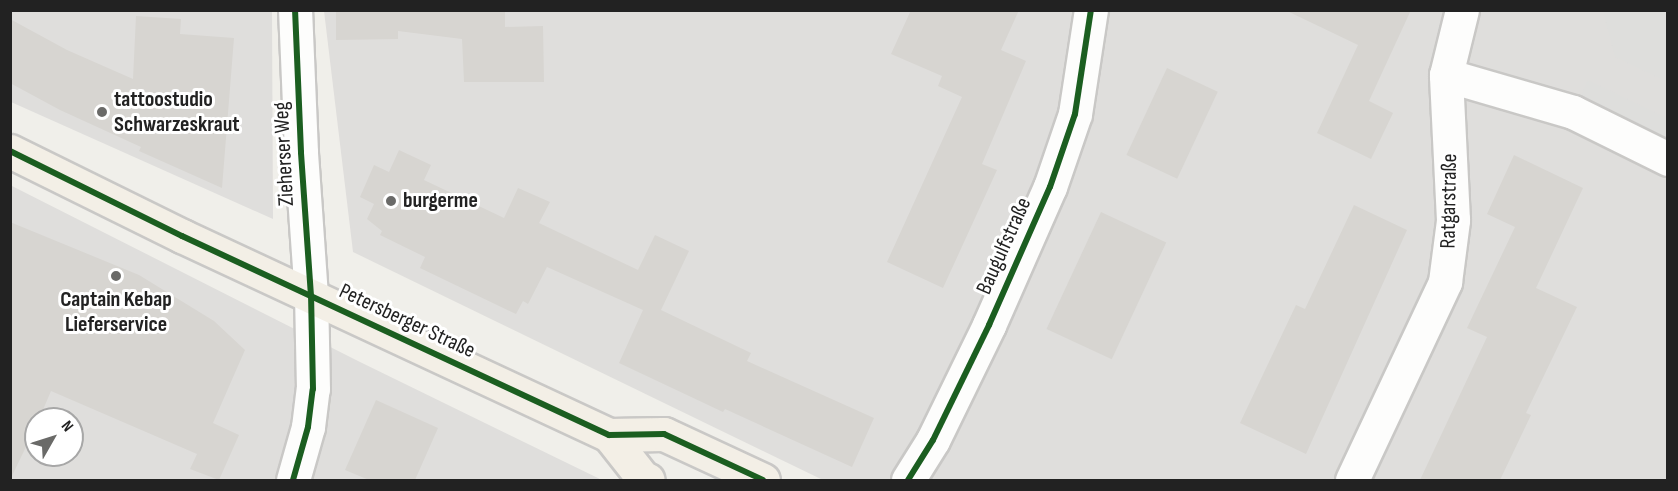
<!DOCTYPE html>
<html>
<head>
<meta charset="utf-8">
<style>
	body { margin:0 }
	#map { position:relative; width:1678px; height:491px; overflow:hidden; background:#f0efea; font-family:"Sofia Sans Condensed",sans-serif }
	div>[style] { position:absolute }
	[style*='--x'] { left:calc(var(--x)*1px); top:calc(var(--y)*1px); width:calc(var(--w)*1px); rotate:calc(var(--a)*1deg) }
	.residential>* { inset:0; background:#dfdedc }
	.religious>* { inset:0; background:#dededc }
	.building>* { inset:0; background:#d7d5d1; transform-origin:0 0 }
	.roads { filter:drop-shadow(2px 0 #c9c8c6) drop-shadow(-2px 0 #c9c8c6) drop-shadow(0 2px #c9c8c6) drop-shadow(0 -2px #c9c8c6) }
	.minor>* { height:33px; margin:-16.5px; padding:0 16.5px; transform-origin:16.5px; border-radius:16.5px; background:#fdfdfc }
	.major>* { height:33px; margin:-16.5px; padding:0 16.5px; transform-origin:16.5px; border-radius:16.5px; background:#f3efe6 }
	.cycleway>* { height:6px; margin:-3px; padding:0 3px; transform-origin:3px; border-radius:3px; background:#1b5e20 }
	.dots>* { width:16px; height:16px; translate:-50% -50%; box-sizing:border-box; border:3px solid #fff; border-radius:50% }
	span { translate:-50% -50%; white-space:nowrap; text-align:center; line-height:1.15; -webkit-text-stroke:6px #fff; paint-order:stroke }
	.poi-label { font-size:22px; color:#222; font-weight:700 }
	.left { translate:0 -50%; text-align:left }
	.street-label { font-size:22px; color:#222 }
	.frame { position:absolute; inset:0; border:12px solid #222; pointer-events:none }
	.north { position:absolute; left:24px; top:407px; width:60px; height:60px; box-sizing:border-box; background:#fff; border:2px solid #a7a7a7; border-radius:50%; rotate:51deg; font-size:16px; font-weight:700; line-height:24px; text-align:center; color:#222 }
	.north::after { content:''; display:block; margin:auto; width:21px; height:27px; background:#6a6a68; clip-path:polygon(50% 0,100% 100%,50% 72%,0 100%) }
</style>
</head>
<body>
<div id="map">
	<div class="residential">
		<div style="clip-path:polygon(11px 11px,272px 11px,273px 219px,11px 102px)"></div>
		<div style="clip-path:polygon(324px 11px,1667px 11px,1667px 480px,823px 480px,353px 252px)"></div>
		<div style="clip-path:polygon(evenodd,10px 185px,358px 361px,602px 480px,11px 480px,10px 185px,36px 419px,72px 419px,72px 455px,36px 455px,36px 419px)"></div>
	</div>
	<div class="religious">
		<div style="clip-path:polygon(1603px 11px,1667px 11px,1667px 82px,1615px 57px)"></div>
		<div style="clip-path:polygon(1588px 80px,1667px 118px,1667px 159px,1573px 112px)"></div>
	</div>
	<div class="building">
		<div style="clip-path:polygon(336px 10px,505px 10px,505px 27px,543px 26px,544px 82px,464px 82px,462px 39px,398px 31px,398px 39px,336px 40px)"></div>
		<div style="clip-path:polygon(911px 10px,1019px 10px,1001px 50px,1026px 61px,982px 164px,997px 170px,943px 288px,887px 262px,962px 97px,938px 86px,942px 76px,891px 54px)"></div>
		<div style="clip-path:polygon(1285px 10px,1411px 10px,1369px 101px,1393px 113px,1371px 159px,1317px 133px,1358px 45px)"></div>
		<div style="clip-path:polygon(136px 16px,181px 19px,180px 34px,234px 38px,222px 188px,139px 151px,141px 147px,60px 110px,10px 83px,10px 19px,67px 50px,133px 79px)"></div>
		<div style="left:1167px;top:68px;width:56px;height:96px;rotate:25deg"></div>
		<div style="clip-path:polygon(399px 150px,431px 165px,424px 180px,504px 218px,518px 188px,550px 202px,539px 223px,638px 270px,655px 235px,689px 251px,661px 310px,751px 353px,747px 361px,874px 418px,852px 467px,725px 409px,723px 412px,619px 363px,643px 310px,547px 267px,528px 304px,523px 301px,516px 314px,420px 268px,425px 257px,380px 235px,382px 231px,367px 219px,374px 204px,360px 197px,374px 165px,389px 172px)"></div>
		<div style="clip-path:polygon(1514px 155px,1583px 188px,1536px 288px,1577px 307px,1526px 413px,1531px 415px,1500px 480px,1420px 480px,1487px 337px,1467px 328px,1515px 227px,1487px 214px)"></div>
		<div style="clip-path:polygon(1354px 205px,1407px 230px,1306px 454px,1240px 423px,1296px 305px,1305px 309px)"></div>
		<div style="left:1101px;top:212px;width:72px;height:129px;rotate:25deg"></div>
		<div style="clip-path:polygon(10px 222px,139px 275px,214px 321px,245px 350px,213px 423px,239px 435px,219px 480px,190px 469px,197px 454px,51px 391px,39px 419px,36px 419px,36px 426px,10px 480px)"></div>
		<div style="clip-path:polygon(376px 400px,438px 428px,415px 480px,369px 480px,345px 470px)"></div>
	</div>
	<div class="roads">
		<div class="minor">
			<div style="--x:1446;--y:75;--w:132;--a:16.2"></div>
			<div style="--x:1573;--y:112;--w:106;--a:26.3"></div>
			<div style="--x:293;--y:480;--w:55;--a:-74.2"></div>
			<div style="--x:308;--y:427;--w:38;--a:-83"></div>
			<div style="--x:313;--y:389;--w:93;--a:-91.2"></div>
			<div style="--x:311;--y:296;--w:144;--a:-94"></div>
			<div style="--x:301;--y:152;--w:142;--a:-92.4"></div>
			<div style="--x:908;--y:480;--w:47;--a:-58"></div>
			<div style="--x:933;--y:440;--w:128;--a:-64"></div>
			<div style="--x:989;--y:325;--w:151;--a:-66.2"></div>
			<div style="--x:1050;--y:187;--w:77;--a:-71.1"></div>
			<div style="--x:1075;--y:114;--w:105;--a:-81.3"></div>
			<div style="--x:1352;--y:480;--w:219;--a:-64.8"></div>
			<div style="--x:1445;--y:282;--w:63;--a:-82.6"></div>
			<div style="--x:1453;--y:220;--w:145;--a:-92.8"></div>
			<div style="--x:1446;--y:75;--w:67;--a:-76.2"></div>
		</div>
		<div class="major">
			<div style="--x:10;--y:151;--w:192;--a:26.3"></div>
			<div style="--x:182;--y:236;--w:471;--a:25"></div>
			<div style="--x:609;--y:435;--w:55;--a:-1"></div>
			<div style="--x:664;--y:434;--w:109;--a:24.9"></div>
			<div style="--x:609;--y:435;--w:55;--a:51.7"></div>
			<div style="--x:643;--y:478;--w:5;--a:22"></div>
		</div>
	</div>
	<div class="cycleway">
		<div style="--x:10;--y:151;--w:192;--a:26.3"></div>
		<div style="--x:182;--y:236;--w:471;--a:25"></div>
		<div style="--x:609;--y:435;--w:55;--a:-1"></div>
		<div style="--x:664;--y:434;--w:109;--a:24.9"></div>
		<div style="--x:293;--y:480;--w:55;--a:-74.2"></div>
		<div style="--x:308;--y:427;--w:38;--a:-83"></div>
		<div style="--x:313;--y:389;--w:93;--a:-91.2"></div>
		<div style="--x:311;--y:296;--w:144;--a:-94"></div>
		<div style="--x:301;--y:152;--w:142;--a:-92.4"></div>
		<div style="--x:908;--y:480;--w:47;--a:-58"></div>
		<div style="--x:933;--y:440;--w:128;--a:-64"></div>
		<div style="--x:989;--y:325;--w:151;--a:-66.2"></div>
		<div style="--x:1050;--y:187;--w:77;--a:-71.1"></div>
		<div style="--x:1075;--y:114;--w:105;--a:-81.3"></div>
	</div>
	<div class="dots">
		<div style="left:102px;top:112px;background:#6a6a68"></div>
		<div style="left:391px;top:201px;background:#6a6a68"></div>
		<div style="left:116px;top:276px;background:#6a6a68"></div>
	</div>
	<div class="poi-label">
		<span class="left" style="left:114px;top:112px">tattoostudio<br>Schwarzeskraut</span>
		<span class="left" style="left:403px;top:201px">burgerme</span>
		<span style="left:116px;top:312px">Captain Kebap<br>Lieferservice</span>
	</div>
	<div class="street-label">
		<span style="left:284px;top:154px;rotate:-93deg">Zieherser Weg</span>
		<span style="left:1449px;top:201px;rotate:-89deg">Ratgarstraße</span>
		<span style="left:1004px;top:246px;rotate:-66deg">Baugulfstraße</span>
		<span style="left:407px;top:321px;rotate:25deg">Petersberger Straße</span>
	</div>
	<div class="frame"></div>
	<div class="north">N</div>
</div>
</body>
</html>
